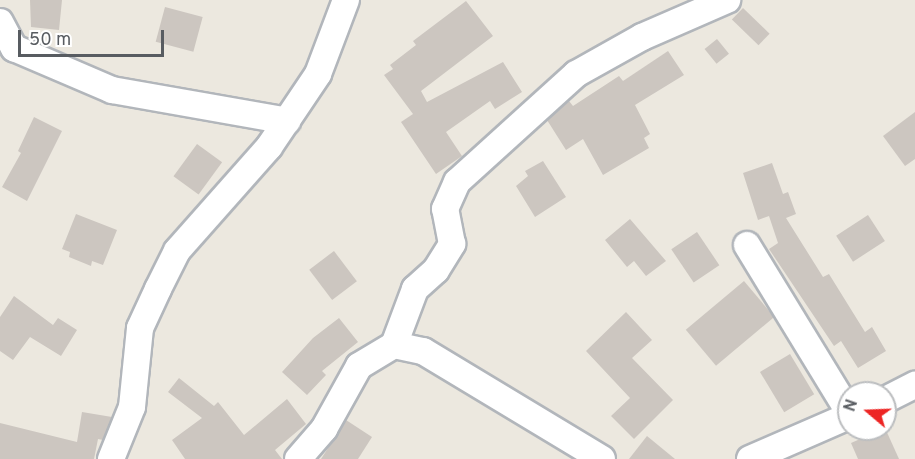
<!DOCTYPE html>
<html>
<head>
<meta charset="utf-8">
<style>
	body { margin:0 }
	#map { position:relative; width:915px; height:459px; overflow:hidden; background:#ece8df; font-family:Overpass,sans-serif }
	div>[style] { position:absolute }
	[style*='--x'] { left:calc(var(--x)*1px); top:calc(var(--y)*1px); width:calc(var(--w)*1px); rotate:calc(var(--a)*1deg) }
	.building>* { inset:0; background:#ccc6c0; transform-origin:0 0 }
	.roads { filter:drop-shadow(2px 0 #b2b6bb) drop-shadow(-2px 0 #b2b6bb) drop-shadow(0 2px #b2b6bb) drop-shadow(0 -2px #b2b6bb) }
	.minor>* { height:26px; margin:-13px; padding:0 13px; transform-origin:13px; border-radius:13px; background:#fff }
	span { translate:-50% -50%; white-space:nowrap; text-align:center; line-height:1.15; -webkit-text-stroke:6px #fff; paint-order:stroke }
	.north { position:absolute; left:837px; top:381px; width:60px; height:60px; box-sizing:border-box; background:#fff; border:2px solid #bcbec0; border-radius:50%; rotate:289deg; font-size:16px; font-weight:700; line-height:24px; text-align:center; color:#585c61 }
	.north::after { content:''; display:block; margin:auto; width:21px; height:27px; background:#ed2524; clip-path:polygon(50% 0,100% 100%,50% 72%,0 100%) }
	.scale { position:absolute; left:18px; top:30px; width:146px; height:27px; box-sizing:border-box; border:3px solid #585c61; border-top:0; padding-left:8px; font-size:18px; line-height:21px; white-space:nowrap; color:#585c61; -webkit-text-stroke:4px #fff; paint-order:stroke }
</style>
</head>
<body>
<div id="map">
	<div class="building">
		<div style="clip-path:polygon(30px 0,62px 0,59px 30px,31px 27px)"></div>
		<div style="clip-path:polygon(466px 1px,493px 36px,421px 91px,427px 102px,503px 62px,522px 92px,495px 109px,490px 101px,446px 132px,462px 156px,436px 174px,401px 122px,413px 114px,384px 75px,393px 69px,390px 65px,416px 45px,413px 41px)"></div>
		<div style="left:165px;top:7px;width:39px;height:36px;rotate:15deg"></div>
		<div style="left:743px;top:8px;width:37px;height:16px;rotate:44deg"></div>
		<div style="left:717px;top:39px;width:19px;height:16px;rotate:51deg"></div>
		<div style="clip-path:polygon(668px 51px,684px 75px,635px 105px,650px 134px,644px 138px,649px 148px,603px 175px,583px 139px,566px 150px,547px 120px,569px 101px,573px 106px,619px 76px,623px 81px)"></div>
		<div style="clip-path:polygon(915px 112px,915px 159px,905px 166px,883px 136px)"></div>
		<div style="clip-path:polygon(34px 117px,62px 131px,27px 201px,2px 187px,21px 153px,18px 151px)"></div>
		<div style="left:197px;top:144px;width:31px;height:40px;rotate:36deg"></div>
		<div style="clip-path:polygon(543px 161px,566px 197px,535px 217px,516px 186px,528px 176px,525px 171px)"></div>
		<div style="clip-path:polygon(772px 163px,783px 194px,788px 192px,796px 214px,786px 218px,823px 277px,829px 274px,865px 332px,872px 327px,886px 351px,858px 368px,841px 341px,834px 346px,769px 249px,778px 243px,769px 216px,758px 220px,743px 173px)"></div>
		<div style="clip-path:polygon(76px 214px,117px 230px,103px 265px,92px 261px,91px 266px,69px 257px,70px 252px,62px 249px)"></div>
		<div style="left:868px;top:215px;width:31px;height:38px;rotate:57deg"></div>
		<div style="clip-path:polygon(630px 219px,666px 261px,646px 276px,634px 261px,627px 267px,605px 240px)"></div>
		<div style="left:697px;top:232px;width:40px;height:31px;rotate:56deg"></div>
		<div style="left:334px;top:251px;width:38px;height:31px;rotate:53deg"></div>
		<div style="left:744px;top:281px;width:47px;height:76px;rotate:50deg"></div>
		<div style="clip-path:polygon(14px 296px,53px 325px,58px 318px,77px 330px,61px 356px,30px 337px,13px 360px,0 351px,0 317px)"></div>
		<div style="clip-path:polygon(626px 312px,652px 340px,632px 358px,673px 400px,634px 439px,611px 416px,630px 398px,586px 351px)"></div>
		<div style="clip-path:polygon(339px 318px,358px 342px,322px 371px,326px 375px,307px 395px,282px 372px,313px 338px)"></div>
		<div style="left:790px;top:354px;width:47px;height:35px;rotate:59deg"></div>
		<div style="clip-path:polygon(179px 378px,214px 406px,218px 402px,244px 435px,287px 399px,306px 424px,275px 450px,282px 459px,185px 459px,172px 440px,202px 418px,168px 392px)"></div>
		<div style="clip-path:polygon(82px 412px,112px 417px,103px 440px,98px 439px,94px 459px,0 459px,0 423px,77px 442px)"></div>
		<div style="clip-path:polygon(346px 420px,372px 437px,358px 459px,321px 459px)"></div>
		<div style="clip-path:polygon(885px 428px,899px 459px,858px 459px,851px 443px)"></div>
		<div style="clip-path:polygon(647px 436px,675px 459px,629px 459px)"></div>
	</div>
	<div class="roads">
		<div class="minor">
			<div style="--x:0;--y:22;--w:30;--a:62"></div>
			<div style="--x:14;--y:48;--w:107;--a:23.2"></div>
			<div style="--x:112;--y:90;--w:178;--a:10"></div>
			<div style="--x:747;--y:245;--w:196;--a:58.6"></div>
			<div style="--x:394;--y:345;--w:60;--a:-69.4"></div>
			<div style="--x:415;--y:289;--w:28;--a:-42"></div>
			<div style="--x:436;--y:270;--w:31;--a:-58"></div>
			<div style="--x:452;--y:244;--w:36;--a:-101"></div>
			<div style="--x:445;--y:209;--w:30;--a:-66"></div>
			<div style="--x:457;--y:182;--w:161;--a:-42.2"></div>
			<div style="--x:576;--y:74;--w:76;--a:-29.3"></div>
			<div style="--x:642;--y:37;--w:93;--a:-23.5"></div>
			<div style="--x:885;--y:400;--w:34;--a:-27"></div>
			<div style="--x:111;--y:459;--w:56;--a:-68"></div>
			<div style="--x:132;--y:407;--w:79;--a:-84.2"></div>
			<div style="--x:140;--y:328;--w:43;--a:-65.2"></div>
			<div style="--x:158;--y:289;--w:42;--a:-63.4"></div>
			<div style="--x:177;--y:251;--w:139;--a:-48.5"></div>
			<div style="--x:269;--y:147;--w:88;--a:-56.1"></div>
			<div style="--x:318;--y:74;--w:79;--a:-69.3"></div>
			<div style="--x:298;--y:459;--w:40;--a:-49"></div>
			<div style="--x:324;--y:429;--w:72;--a:-60.9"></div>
			<div style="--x:359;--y:366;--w:41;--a:-31"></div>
			<div style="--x:394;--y:345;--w:30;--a:12"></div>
			<div style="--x:423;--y:351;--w:209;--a:31.1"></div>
			<div style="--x:750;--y:459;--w:108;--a:-23.5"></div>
		</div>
	</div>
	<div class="north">N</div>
	<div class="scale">50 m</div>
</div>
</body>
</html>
